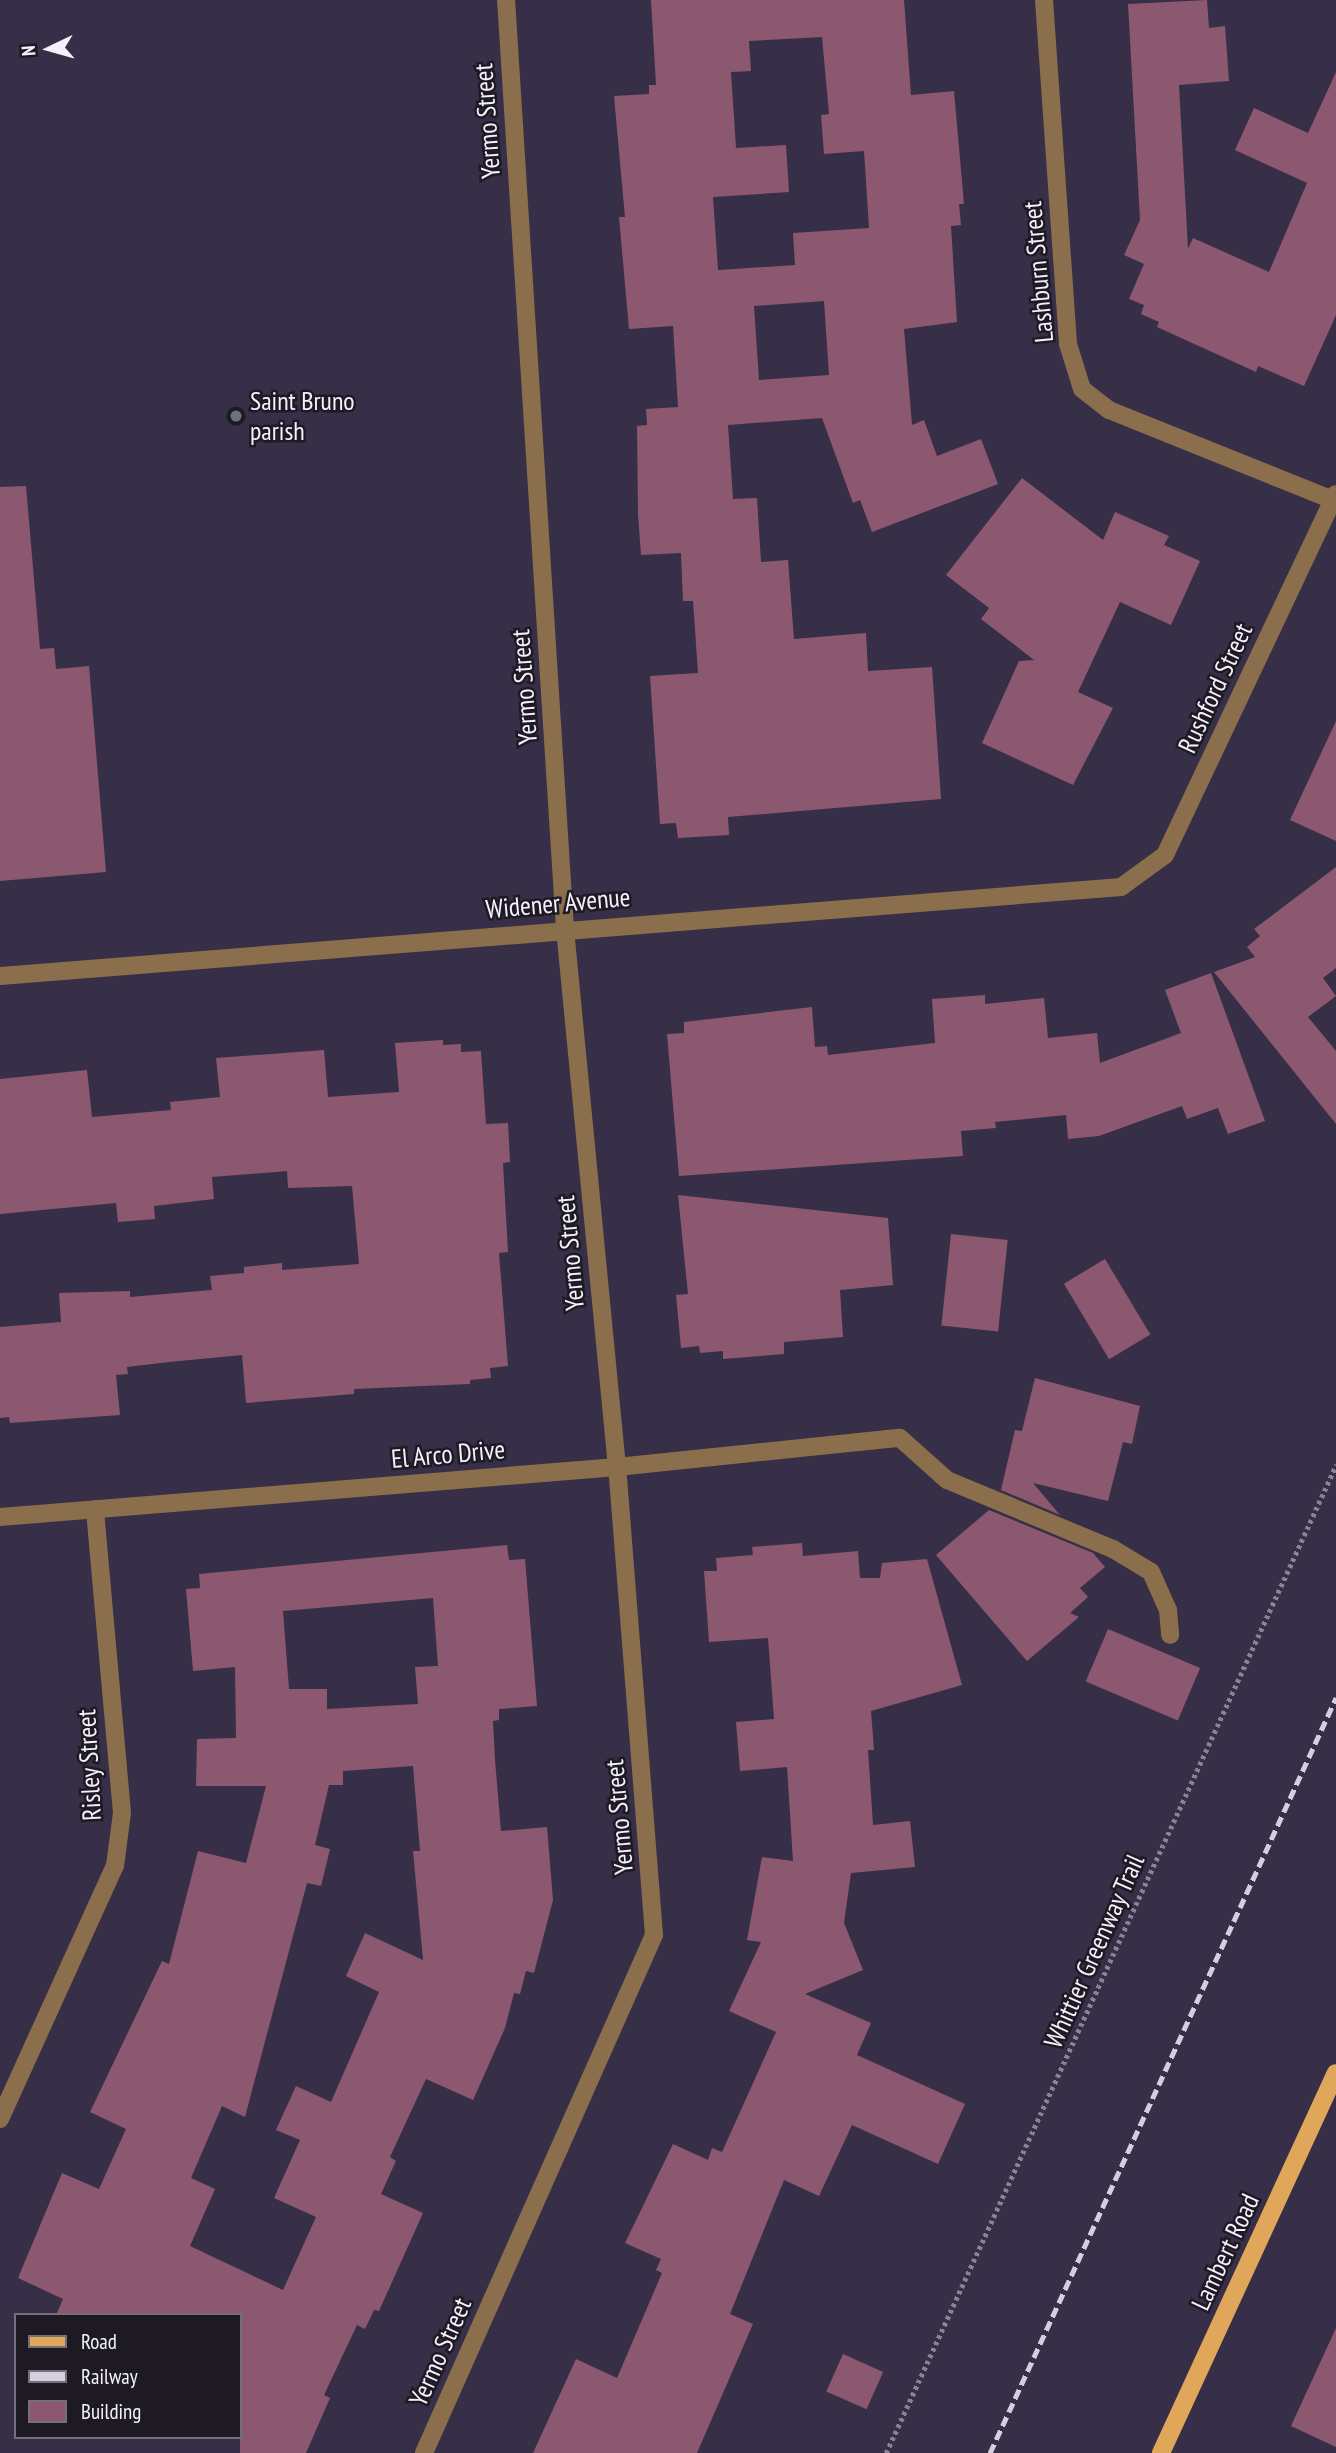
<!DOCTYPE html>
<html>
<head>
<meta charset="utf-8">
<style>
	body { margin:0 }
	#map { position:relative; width:1336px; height:2453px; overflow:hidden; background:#372f47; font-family:"PT Sans Narrow",sans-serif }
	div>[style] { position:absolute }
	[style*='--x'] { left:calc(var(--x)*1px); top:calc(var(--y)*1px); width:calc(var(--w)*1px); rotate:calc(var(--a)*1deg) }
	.building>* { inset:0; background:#8c5870; transform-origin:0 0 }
	.path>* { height:4.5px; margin-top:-2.25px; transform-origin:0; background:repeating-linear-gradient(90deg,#898395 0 3.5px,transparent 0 7px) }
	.minor>* { height:18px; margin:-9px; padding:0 9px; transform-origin:9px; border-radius:9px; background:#8b6e4b }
	.major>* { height:18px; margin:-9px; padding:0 9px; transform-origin:9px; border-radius:9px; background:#e0a659 }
	.rail>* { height:5px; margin-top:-2.5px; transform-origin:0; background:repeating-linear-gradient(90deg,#d3cfde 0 10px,transparent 0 15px) }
	.dots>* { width:19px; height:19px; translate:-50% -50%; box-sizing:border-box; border:4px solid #1d1a24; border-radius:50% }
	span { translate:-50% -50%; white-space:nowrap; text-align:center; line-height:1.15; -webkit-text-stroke:5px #1d1a24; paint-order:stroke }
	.street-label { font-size:26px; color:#f4f1fd }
	.poi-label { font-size:26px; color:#f4f1fd }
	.left { translate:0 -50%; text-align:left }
	.legend { position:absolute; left:14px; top:2313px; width:228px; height:126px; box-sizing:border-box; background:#1d1a24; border:2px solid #73707b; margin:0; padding:9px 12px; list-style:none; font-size:21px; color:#f4f1fd }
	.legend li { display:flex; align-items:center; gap:14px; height:35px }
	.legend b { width:35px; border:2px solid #73707b }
	.north { position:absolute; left:14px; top:14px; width:70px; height:70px; -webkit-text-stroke:5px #1d1a24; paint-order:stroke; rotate:265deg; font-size:19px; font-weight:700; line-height:28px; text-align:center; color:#f4f1fd }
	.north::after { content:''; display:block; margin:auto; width:24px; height:32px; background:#f4f1fd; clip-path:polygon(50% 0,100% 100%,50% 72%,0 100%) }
</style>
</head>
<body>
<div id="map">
	<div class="building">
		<div style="clip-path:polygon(evenodd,651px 0,904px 0,911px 95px,954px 91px,964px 204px,959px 204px,961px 225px,951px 226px,957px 322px,904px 329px,912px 425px,924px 420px,937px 456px,981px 439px,998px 484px,872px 532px,860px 500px,853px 503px,822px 418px,728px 425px,733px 499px,757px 498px,761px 562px,788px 560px,794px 639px,866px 633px,868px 671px,932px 667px,941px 799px,728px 817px,729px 835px,678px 838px,676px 823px,660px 824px,650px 676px,698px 673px,693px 601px,683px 601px,681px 553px,641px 555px,638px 514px,637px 426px,647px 425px,646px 409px,678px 407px,673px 326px,629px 329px,619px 217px,625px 217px,614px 96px,649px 94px,649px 85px,656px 85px,651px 0,822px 37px,829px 114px,821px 115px,824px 154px,864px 151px,869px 228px,793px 233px,795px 265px,718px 270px,713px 197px,789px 192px,786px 145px,736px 148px,731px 72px,751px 71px,749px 41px,822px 37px,651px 0,824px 301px,829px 375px,759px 380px,754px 306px,824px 301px)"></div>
		<div style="clip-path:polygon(1207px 0,1209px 28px,1225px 26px,1229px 81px,1179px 85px,1188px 249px,1193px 238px,1269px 272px,1307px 183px,1235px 150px,1254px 108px,1308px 133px,1336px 72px,1336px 315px,1304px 386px,1258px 366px,1256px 372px,1157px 327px,1159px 322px,1141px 314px,1144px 305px,1129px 299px,1144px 264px,1124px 255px,1140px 220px,1128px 4px)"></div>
		<div style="clip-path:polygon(1022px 478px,1103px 540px,1115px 512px,1169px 536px,1164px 545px,1200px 561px,1171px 625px,1120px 602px,1078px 692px,1113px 708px,1073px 785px,982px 743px,1019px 661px,1034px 660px,981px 619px,989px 608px,946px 575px)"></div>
		<div style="clip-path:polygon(26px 486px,40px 649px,54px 648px,56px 669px,89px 666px,106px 872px,0 881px,0 487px)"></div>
		<div style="clip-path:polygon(1336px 721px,1336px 841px,1290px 820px)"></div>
		<div style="clip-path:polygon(1336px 867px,1336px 968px,1323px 978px,1336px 996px,1308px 1017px,1336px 1051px,1336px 1124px,1214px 972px,1255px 957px,1247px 947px,1260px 936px,1254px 929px)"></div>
		<div style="clip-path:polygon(1211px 973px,1265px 1121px,1228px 1134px,1218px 1108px,1187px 1119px,1182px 1106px,1099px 1136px,1068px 1139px,1066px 1115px,995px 1122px,996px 1128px,961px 1131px,963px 1156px,679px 1176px,667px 1034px,684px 1033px,684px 1022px,812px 1007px,815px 1047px,827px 1046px,828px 1055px,935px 1043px,932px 999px,985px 995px,985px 1004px,1044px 998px,1048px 1038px,1097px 1033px,1100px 1063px,1181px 1033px,1165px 990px)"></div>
		<div style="clip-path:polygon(443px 1040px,443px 1045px,461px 1044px,461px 1052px,481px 1051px,486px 1124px,508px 1123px,510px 1162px,503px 1163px,508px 1252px,499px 1253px,508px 1366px,490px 1368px,491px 1378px,470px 1380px,470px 1384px,354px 1389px,354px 1394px,246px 1403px,242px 1355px,169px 1362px,127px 1367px,128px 1374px,116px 1375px,120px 1415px,10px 1423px,9px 1417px,0 1418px,0 1327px,61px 1322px,59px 1293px,130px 1291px,130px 1297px,212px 1290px,210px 1276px,244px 1273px,244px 1267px,282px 1263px,282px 1270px,359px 1264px,352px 1186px,288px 1188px,287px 1171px,212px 1177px,214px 1199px,154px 1206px,155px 1219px,118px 1222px,116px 1203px,0 1214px,0 1079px,87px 1070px,92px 1117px,171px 1110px,170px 1102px,220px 1097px,216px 1058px,324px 1050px,328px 1097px,399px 1092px,395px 1043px)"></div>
		<div style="clip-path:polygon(678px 1195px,888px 1218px,893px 1285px,840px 1290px,843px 1337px,784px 1342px,784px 1354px,723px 1359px,723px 1351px,700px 1353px,699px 1346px,681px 1348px,676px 1295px,688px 1294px)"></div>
		<div style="left:951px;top:1234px;width:57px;height:92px;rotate:6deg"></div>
		<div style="left:1105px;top:1259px;width:88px;height:48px;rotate:59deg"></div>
		<div style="clip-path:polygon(1035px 1378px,1140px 1406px,1132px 1444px,1123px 1442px,1108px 1501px,1033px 1483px,1060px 1515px,1001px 1490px,1015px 1430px,1022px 1431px)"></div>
		<div style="clip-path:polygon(989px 1510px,1093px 1553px,1105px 1567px,1080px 1588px,1088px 1597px,1070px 1613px,1079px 1617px,1027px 1661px,936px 1555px)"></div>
		<div style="clip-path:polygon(802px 1543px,803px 1556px,858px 1551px,860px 1578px,880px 1578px,882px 1563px,927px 1559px,962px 1685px,871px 1711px,874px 1750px,868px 1750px,873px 1825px,910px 1821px,915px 1867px,851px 1873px,844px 1923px,863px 1970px,805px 1994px,871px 2023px,857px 2055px,965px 2104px,938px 2164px,852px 2125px,819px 2196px,784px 2180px,730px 2314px,753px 2324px,697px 2453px,533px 2453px,576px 2359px,617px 2378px,662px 2273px,656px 2270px,661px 2259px,625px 2243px,673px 2144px,708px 2160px,712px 2148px,722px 2152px,776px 2032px,729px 2011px,761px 1942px,747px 1940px,762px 1857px,793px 1861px,787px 1767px,740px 1771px,736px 1722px,774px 1719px,768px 1638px,709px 1642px,704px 1571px,717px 1571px,716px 1558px,753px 1555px,752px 1547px)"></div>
		<div style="clip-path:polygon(evenodd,507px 1545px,509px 1560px,525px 1559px,537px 1706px,499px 1709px,499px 1720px,493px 1721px,495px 1760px,501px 1831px,547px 1827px,553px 1900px,534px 1973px,526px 1971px,520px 1994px,514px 1993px,505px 2028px,473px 2100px,426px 2079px,390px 2157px,396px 2161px,381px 2194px,423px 2213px,379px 2311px,374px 2310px,365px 2329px,357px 2325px,324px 2395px,330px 2398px,306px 2453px,240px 2453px,240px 2315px,56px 2315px,63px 2299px,18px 2278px,62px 2173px,99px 2189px,126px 2129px,90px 2112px,162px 1961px,169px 1964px,198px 1851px,246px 1863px,266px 1786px,196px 1786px,197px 1739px,236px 1738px,235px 1667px,193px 1671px,186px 1589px,200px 1588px,199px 1574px,507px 1545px,433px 1598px,438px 1666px,415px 1667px,418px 1704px,327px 1709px,327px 1689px,289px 1689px,283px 1611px,433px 1598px,507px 1545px,413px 1766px,420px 1851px,413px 1851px,423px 1960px,365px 1933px,346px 1976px,379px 1992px,331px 2102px,296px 2086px,276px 2130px,300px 2140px,274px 2198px,316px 2217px,283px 2290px,190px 2246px,215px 2189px,191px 2178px,222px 2106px,245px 2117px,307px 1883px,321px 1886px,330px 1849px,315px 1845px,329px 1785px,343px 1785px,343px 1771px,413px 1766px)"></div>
		<div style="left:1108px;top:1629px;width:100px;height:57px;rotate:23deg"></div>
		<div style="clip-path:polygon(1336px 2328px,1336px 2447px,1291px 2426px)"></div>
		<div style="left:843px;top:2354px;width:44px;height:41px;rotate:24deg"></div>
	</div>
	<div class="path">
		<div style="--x:886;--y:2453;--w:1086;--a:-65.51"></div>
	</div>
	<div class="minor">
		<div style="--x:1044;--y:0;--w:345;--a:86"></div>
		<div style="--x:1068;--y:344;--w:47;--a:72.7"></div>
		<div style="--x:1082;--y:389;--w:34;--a:38"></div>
		<div style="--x:1109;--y:410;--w:241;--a:21.9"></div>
		<div style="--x:0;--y:976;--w:1125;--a:-4.54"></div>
		<div style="--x:1121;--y:887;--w:54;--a:-36"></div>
		<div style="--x:1165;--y:855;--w:399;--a:-64.7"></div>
		<div style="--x:0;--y:1517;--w:619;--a:-4.63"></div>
		<div style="--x:617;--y:1467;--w:284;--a:-5.9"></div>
		<div style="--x:900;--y:1438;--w:63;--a:41.8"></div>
		<div style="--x:947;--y:1480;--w:180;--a:22.6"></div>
		<div style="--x:1113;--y:1549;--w:44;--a:31.2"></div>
		<div style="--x:1151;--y:1572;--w:42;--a:65.9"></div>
		<div style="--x:1168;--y:1610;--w:25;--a:85"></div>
		<div style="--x:0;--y:2119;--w:278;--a:-65.6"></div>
		<div style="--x:115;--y:1866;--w:53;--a:-82.5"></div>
		<div style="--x:122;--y:1813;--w:305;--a:-95.1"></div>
		<div style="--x:424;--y:2453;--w:567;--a:-66.06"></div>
		<div style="--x:654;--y:1935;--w:469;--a:-94.5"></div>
		<div style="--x:617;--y:1467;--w:541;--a:-95.52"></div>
		<div style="--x:565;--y:929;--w:931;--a:-93.63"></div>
	</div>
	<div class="major">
		<div style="--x:1161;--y:2453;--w:418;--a:-65.3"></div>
	</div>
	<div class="rail">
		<div style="--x:990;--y:2453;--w:831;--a:-65.38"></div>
	</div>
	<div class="dots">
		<div style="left:236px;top:416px;background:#6b7280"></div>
	</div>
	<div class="street-label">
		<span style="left:487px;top:121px;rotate:-94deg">Yermo Street</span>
		<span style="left:1038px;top:272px;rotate:-95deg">Lashburn Street</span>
		<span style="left:524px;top:687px;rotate:-94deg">Yermo Street</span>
		<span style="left:1215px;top:688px;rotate:-65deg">Rushford Street</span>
		<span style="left:558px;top:903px;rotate:-5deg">Widener Avenue</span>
		<span style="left:570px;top:1253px;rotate:-95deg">Yermo Street</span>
		<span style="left:448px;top:1454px;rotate:-5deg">El Arco Drive</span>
		<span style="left:89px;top:1765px;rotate:-93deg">Risley Street</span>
		<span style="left:619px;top:1817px;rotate:-95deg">Yermo Street</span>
		<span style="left:1094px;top:1951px;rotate:-66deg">Whittier Greenway Trail</span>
		<span style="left:1225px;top:2252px;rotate:-65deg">Lambert Road</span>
		<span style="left:440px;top:2352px;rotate:-66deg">Yermo Street</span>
	</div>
	<div class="poi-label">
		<span class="left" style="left:250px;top:416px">Saint Bruno<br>parish</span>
	</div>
	<ul class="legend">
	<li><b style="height:9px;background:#e0a659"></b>Road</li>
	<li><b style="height:9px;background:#d3cfde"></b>Railway</li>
	<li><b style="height:19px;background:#8c5870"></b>Building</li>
	</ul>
	<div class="north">N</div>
</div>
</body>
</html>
